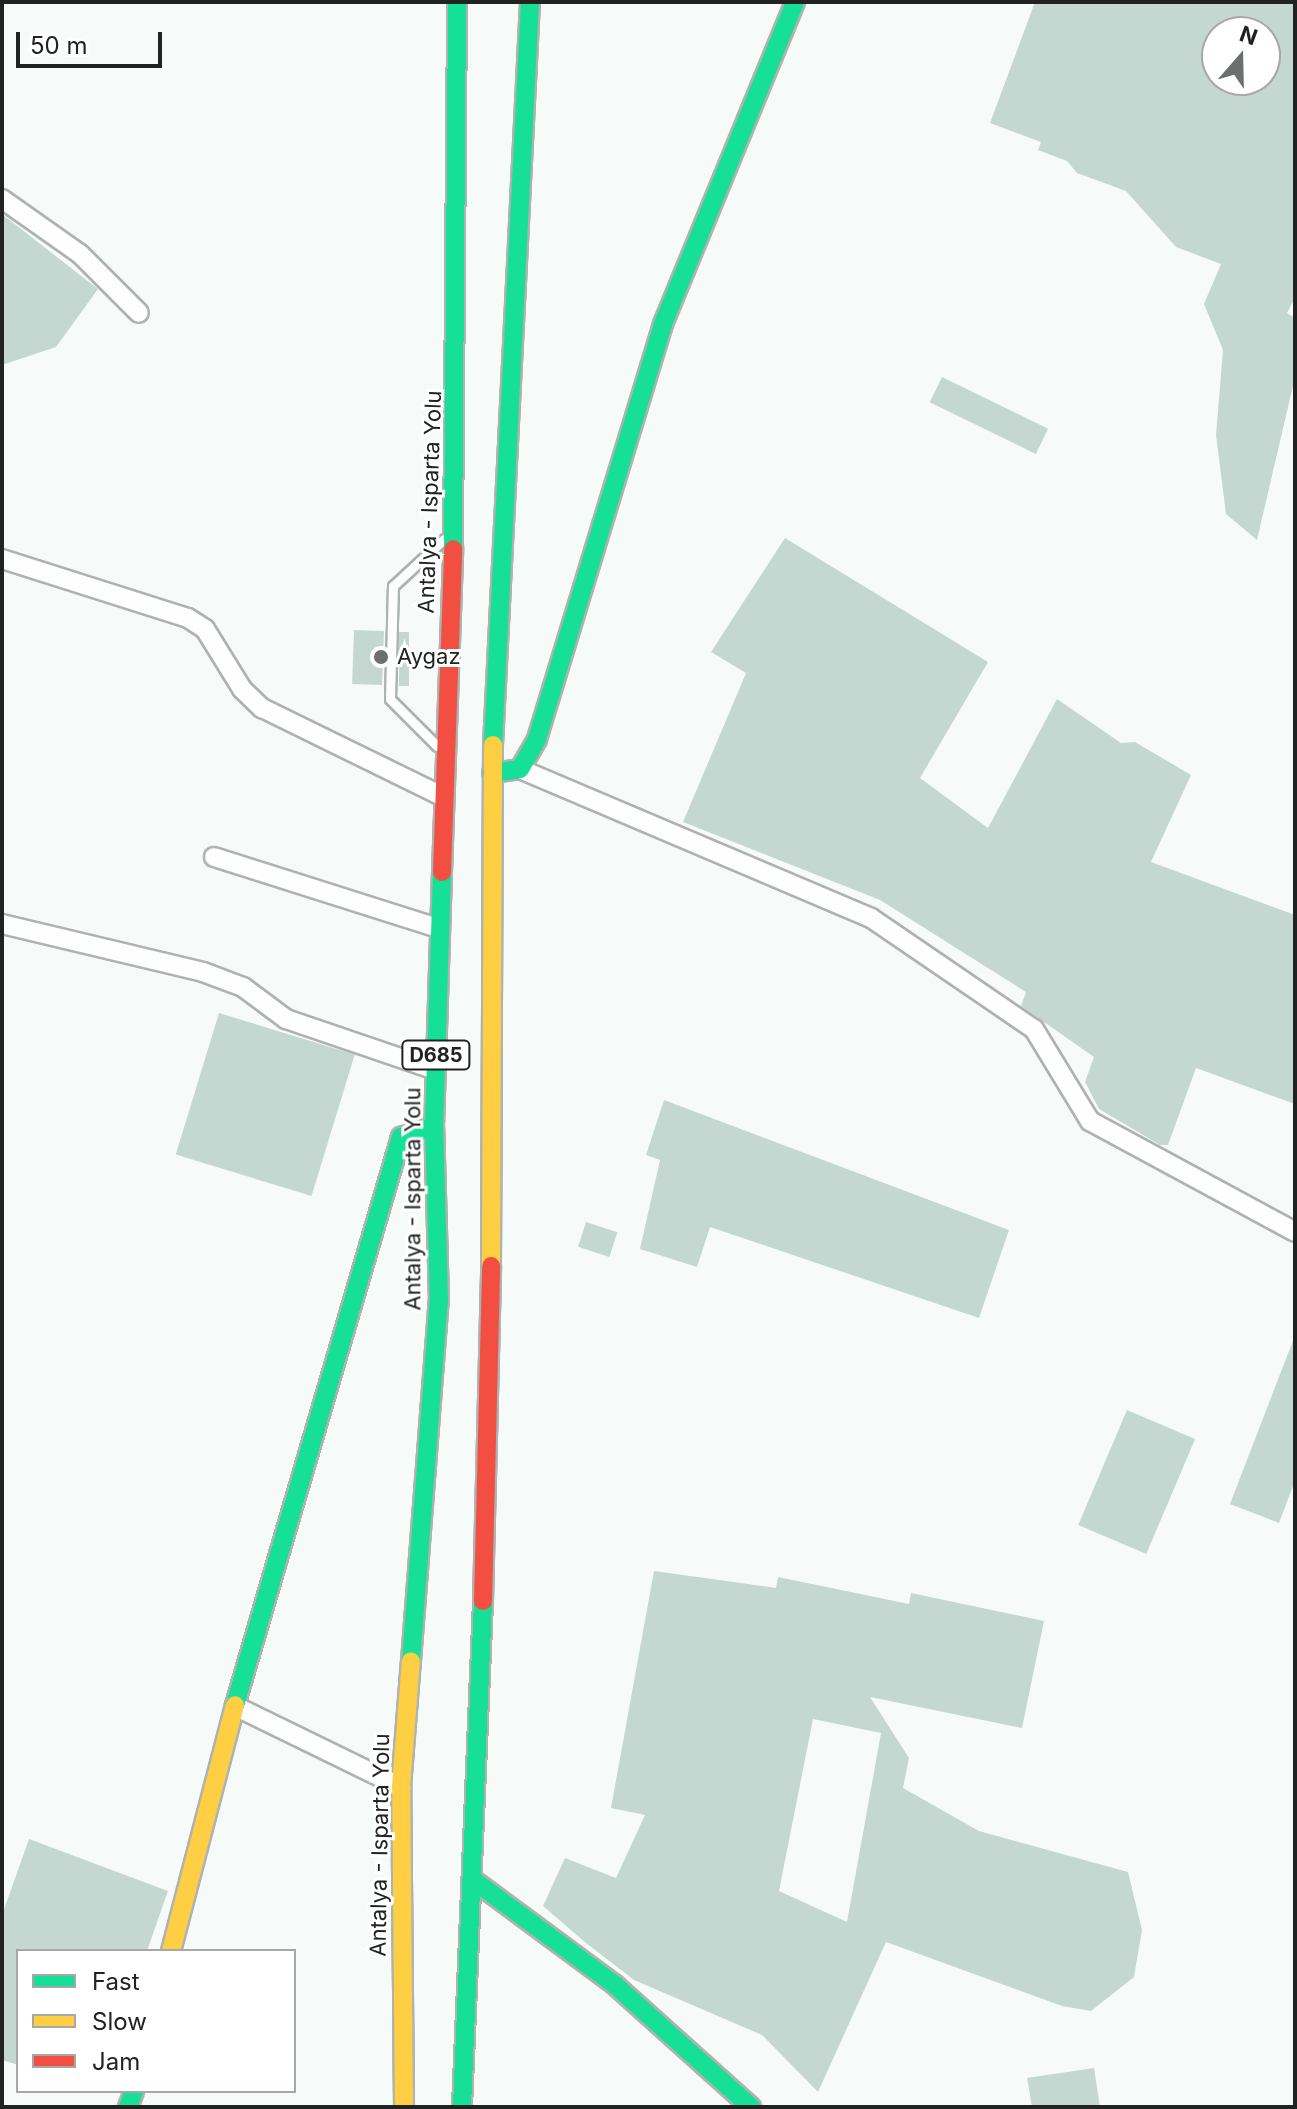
<!DOCTYPE html>
<html>
<head>
<meta charset="utf-8">
<style>
	body { margin:0 }
	#map { position:relative; width:1297px; height:2109px; overflow:hidden; background:#f6fbf9; font-family:Inter,sans-serif }
	div>[style] { position:absolute }
	[style*='--x'] { left:calc(var(--x)*1px); top:calc(var(--y)*1px); width:calc(var(--w)*1px); rotate:calc(var(--a)*1deg) }
	.building>* { inset:0; background:#c4d8d1; transform-origin:0 0 }
	.roads { filter:drop-shadow(2px 0 #aeb2b0) drop-shadow(-2px 0 #aeb2b0) drop-shadow(0 2px #aeb2b0) drop-shadow(0 -2px #aeb2b0) }
	.lane>* { height:9px; margin:-4.5px; padding:0 4.5px; transform-origin:4.5px; border-radius:4.5px; background:#fefefe }
	.street>* { height:18px; margin:-9px; padding:0 9px; transform-origin:9px; border-radius:9px; background:#fefefe }
	.fast>* { height:18px; margin:-9px; padding:0 9px; transform-origin:9px; border-radius:9px; background:#16e098 }
	.slow>* { height:18px; margin:-9px; padding:0 9px; transform-origin:9px; border-radius:9px; background:#ffcf43 }
	.jam>* { height:18px; margin:-9px; padding:0 9px; transform-origin:9px; border-radius:9px; background:#f24e42 }
	.dots>* { width:22px; height:22px; translate:-50% -50%; box-sizing:border-box; border:4px solid #fff; border-radius:50% }
	span { translate:-50% -50%; white-space:nowrap; text-align:center; line-height:1.15; -webkit-text-stroke:6px #fff; paint-order:stroke }
	.shield-label span { padding:2px 6px; background:#fff; border:2px solid; border-radius:6px; -webkit-text-stroke-width:0 }
	.shield-label { font-size:20px; color:#202321; font-weight:700 }
	.street-label { font-size:22px; color:#202321 }
	.poi-label { font-size:22px; color:#202321 }
	.left { translate:0 -50%; text-align:left }
	.frame { position:absolute; inset:0; border:4px solid #202321; pointer-events:none }
	.legend { position:absolute; left:16px; top:1949px; width:280px; height:144px; box-sizing:border-box; background:#fff; border:2px solid #a6a7a6; margin:0; padding:10px 14px; list-style:none; font-size:24px; color:#202321 }
	.legend li { display:flex; align-items:center; gap:16px; height:40px }
	.legend b { width:40px; border:2px solid #a6a7a6 }
	.north { position:absolute; left:1201px; top:16px; width:80px; height:80px; box-sizing:border-box; background:#fff; border:2px solid #a6a7a6; border-radius:50%; rotate:20deg; font-size:22px; font-weight:700; line-height:32px; text-align:center; color:#202321 }
	.north::after { content:''; display:block; margin:auto; width:28px; height:36px; background:#6b6f6d; clip-path:polygon(50% 0,100% 100%,50% 72%,0 100%) }
	.scale { position:absolute; left:16px; top:32px; width:146px; height:36px; box-sizing:border-box; border:4px solid #202321; border-top:0; padding-left:10px; font-size:24px; line-height:28px; white-space:nowrap; color:#202321; -webkit-text-stroke:6px #fff; paint-order:stroke }
</style>
</head>
<body>
<div id="map">
	<div class="building">
		<div style="clip-path:polygon(evenodd,1035px 2px,1295px 2px,1295px 298px,1287px 313px,1295px 318px,1295px 377px,1257px 540px,1226px 514px,1216px 435px,1223px 350px,1204px 304px,1221px 264px,1176px 247px,1126px 191px,1077px 173px,1067px 161px,1038px 150px,1041px 142px,990px 123px,1035px 2px,1217px 32px,1265px 32px,1265px 80px,1217px 80px,1217px 32px)"></div>
		<div style="clip-path:polygon(2px 214px,98px 289px,56px 347px,2px 365px)"></div>
		<div style="left:942px;top:377px;width:118px;height:28px;rotate:26deg"></div>
		<div style="clip-path:polygon(785px 538px,988px 662px,920px 778px,988px 828px,1057px 699px,1121px 743px,1135px 742px,1191px 775px,1151px 862px,1295px 915px,1295px 1104px,1196px 1068px,1168px 1145px,1160px 1145px,1099px 1109px,1085px 1082px,1094px 1057px,1021px 1006px,1026px 992px,880px 900px,683px 822px,746px 673px,711px 652px)"></div>
		<div style="left:354px;top:630px;width:30px;height:54px;rotate:2deg"></div>
		<div style="left:399px;top:632px;width:10px;height:54px"></div>
		<div style="left:219px;top:1013px;width:142px;height:148px;rotate:17deg"></div>
		<div style="clip-path:polygon(664px 1100px,1009px 1230px,979px 1318px,710px 1227px,697px 1267px,640px 1249px,660px 1160px,646px 1155px)"></div>
		<div style="left:586px;top:1222px;width:33px;height:26px;rotate:18deg"></div>
		<div style="clip-path:polygon(1294px 1338px,1295px 1481px,1279px 1523px,1230px 1504px)"></div>
		<div style="left:1127px;top:1410px;width:74px;height:125px;rotate:23deg"></div>
		<div style="clip-path:polygon(evenodd,654px 1571px,776px 1588px,778px 1577px,909px 1604px,911px 1593px,1044px 1621px,1022px 1728px,870px 1697px,909px 1758px,903px 1788px,979px 1831px,1128px 1872px,1142px 1930px,1134px 1977px,1091px 2011px,1062px 2006px,886px 1942px,818px 2092px,762px 2035px,634px 1980px,586px 1943px,543px 1906px,565px 1858px,616px 1878px,645px 1815px,611px 1808px,654px 1571px,813px 1719px,881px 1733px,847px 1922px,779px 1891px,813px 1719px)"></div>
		<div style="clip-path:polygon(29px 1839px,168px 1891px,147px 1951px,18px 1951px,18px 2065px,2px 2060px,2px 1915px)"></div>
		<div style="clip-path:polygon(1094px 2068px,1100px 2107px,1032px 2107px,1027px 2078px)"></div>
	</div>
	<div class="roads">
		<div class="lane">
			<div style="--x:437;--y:746;--w:66;--a:-135"></div>
			<div style="--x:390;--y:699;--w:113;--a:-88.5"></div>
			<div style="--x:393;--y:586;--w:69;--a:-42.7"></div>
		</div>
		<div class="street">
			<div style="--x:2;--y:199;--w:95;--a:35.2"></div>
			<div style="--x:80;--y:254;--w:83;--a:45"></div>
			<div style="--x:2;--y:559;--w:195;--a:17.6"></div>
			<div style="--x:188;--y:618;--w:20;--a:33"></div>
			<div style="--x:205;--y:629;--w:70;--a:58.3"></div>
			<div style="--x:242;--y:689;--w:28;--a:44"></div>
			<div style="--x:262;--y:708;--w:200;--a:26.1"></div>
			<div style="--x:520;--y:769;--w:381;--a:23"></div>
			<div style="--x:871;--y:918;--w:197;--a:34.3"></div>
			<div style="--x:1034;--y:1029;--w:108;--a:58.7"></div>
			<div style="--x:1090;--y:1121;--w:233;--a:28.4"></div>
			<div style="--x:214;--y:857;--w:235;--a:17.6"></div>
			<div style="--x:2;--y:924;--w:207;--a:13.4"></div>
			<div style="--x:203;--y:972;--w:43;--a:20.6"></div>
			<div style="--x:243;--y:987;--w:54;--a:36.7"></div>
			<div style="--x:286;--y:1019;--w:158;--a:18.8"></div>
			<div style="--x:235;--y:1706;--w:185;--a:26"></div>
		</div>
		<div class="fast">
			<div style="--x:453;--y:549;--w:547;--a:-89.58"></div>
			<div style="--x:493;--y:745;--w:744;--a:-87.15"></div>
			<div style="--x:492;--y:773;--w:28;--a:-8"></div>
			<div style="--x:520;--y:769;--w:34;--a:-60"></div>
			<div style="--x:537;--y:739;--w:434;--a:-73.1"></div>
			<div style="--x:663;--y:324;--w:348;--a:-67.7"></div>
			<div style="--x:411;--y:1661;--w:361;--a:-85.6"></div>
			<div style="--x:439;--y:1301;--w:174;--a:-91.6"></div>
			<div style="--x:434;--y:1127;--w:255;--a:-88.2"></div>
			<div style="--x:235;--y:1705;--w:592;--a:-73.71"></div>
			<div style="--x:401;--y:1137;--w:34;--a:-17"></div>
			<div style="--x:472;--y:1879;--w:178;--a:36.5"></div>
			<div style="--x:615;--y:1985;--w:183;--a:41.9"></div>
			<div style="--x:128;--y:2107;--w:17;--a:-69"></div>
			<div style="--x:462;--y:2107;--w:506;--a:-87.62"></div>
		</div>
		<div class="slow">
			<div style="--x:491;--y:1266;--w:521;--a:-89.78"></div>
			<div style="--x:171;--y:1951;--w:254;--a:-75.4"></div>
			<div style="--x:404;--y:2107;--w:320;--a:-90.5"></div>
			<div style="--x:401;--y:1787;--w:126;--a:-85.5"></div>
		</div>
		<div class="jam">
			<div style="--x:442;--y:872;--w:323;--a:-88"></div>
			<div style="--x:483;--y:1601;--w:335;--a:-88.6"></div>
		</div>
	</div>
	<div class="dots">
		<div style="left:381px;top:657px;background:#6b6f6d"></div>
	</div>
	<div class="shield-label">
		<span style="left:436px;top:1055px">D685</span>
	</div>
	<div class="street-label">
		<span style="left:430px;top:502px;rotate:-88deg">Antalya - Isparta Yolu</span>
		<span style="left:413px;top:1199px;rotate:-90deg">Antalya - Isparta Yolu</span>
		<span style="left:380px;top:1845px;rotate:-89deg">Antalya - Isparta Yolu</span>
	</div>
	<div class="poi-label">
		<span class="left" style="left:397px;top:657px">Aygaz</span>
	</div>
	<div class="frame"></div>
	<ul class="legend">
	<li><b style="height:10px;background:#16e098"></b>Fast</li>
	<li><b style="height:10px;background:#ffcf43"></b>Slow</li>
	<li><b style="height:10px;background:#f24e42"></b>Jam</li>
	</ul>
	<div class="north">N</div>
	<div class="scale">50 m</div>
</div>
</body>
</html>
